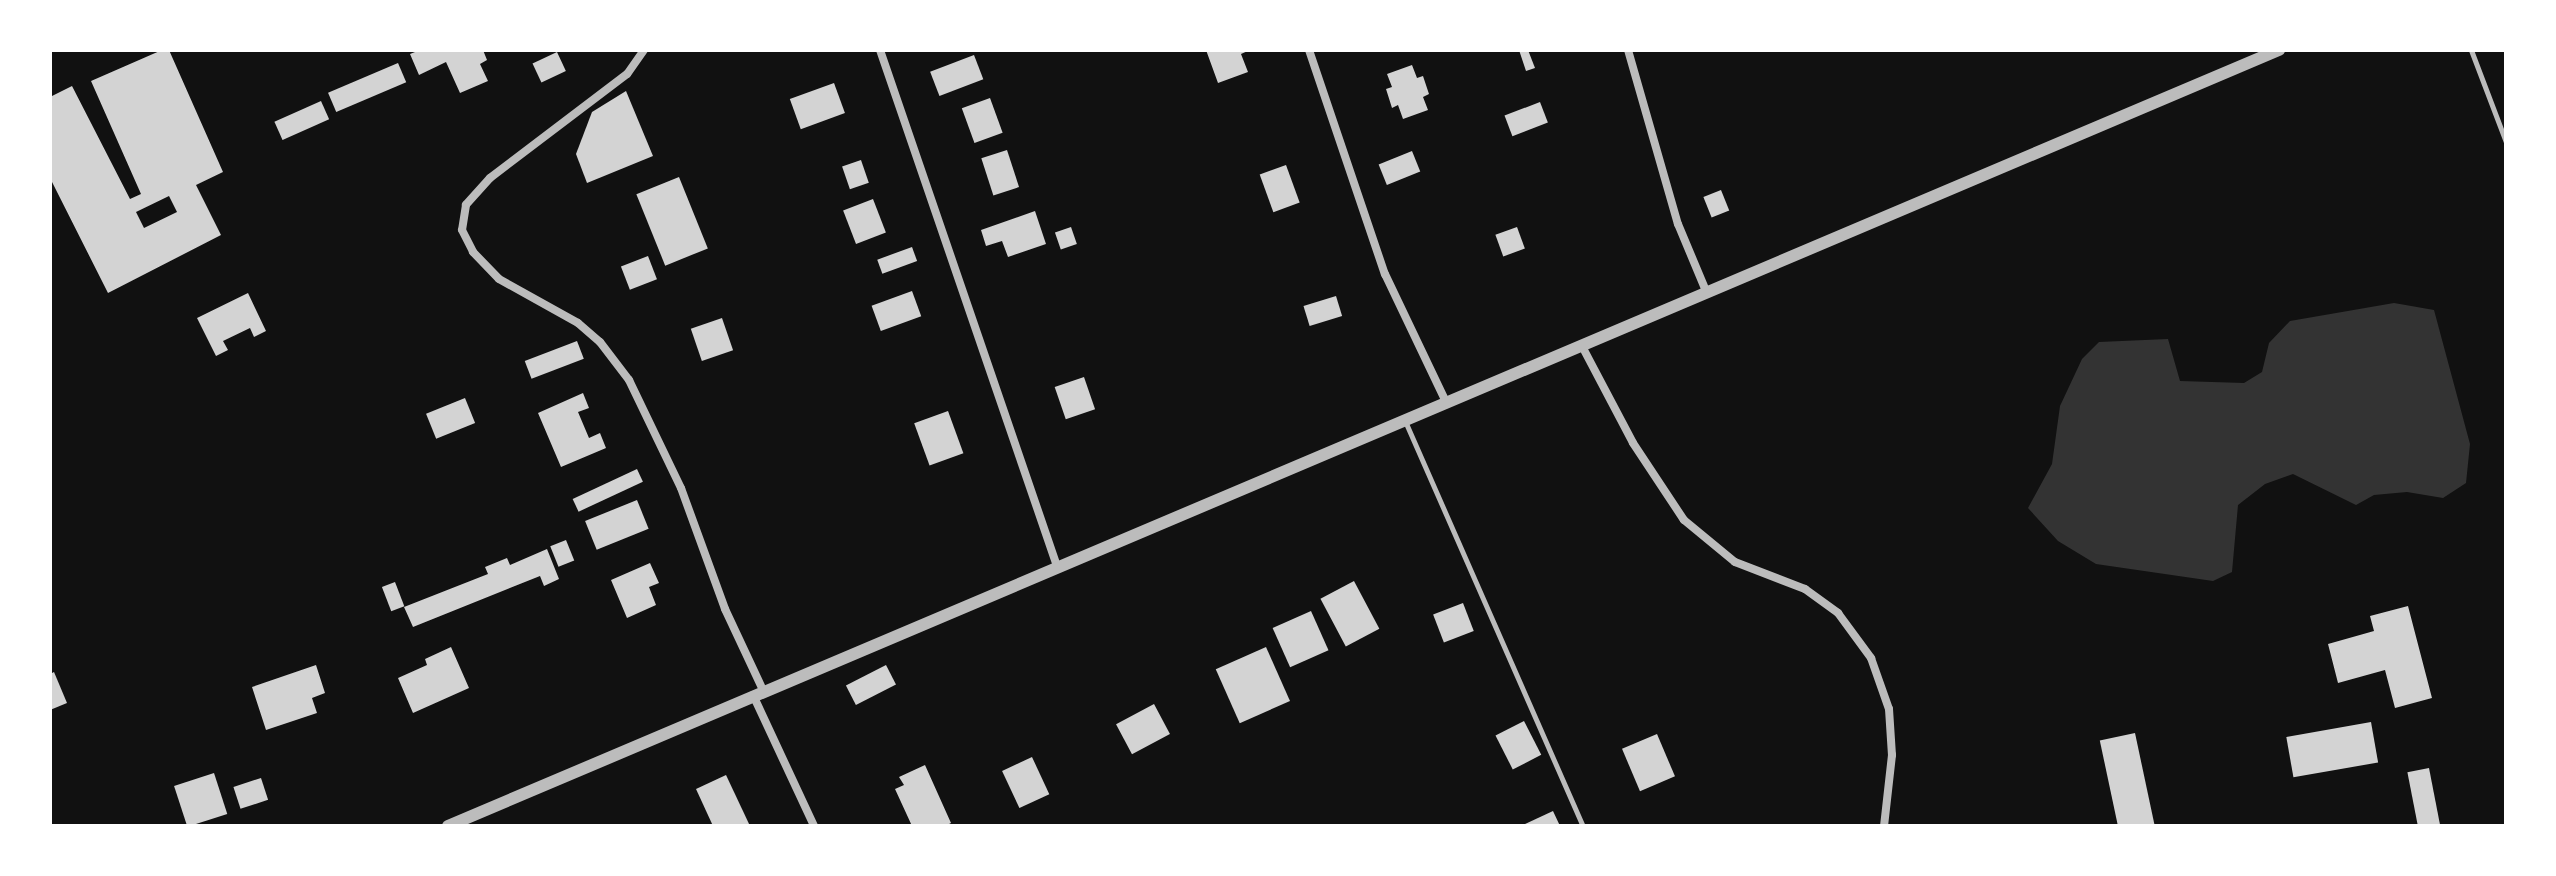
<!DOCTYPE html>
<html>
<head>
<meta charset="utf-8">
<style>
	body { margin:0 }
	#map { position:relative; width:2556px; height:876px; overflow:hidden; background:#111; font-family:Bitter,serif }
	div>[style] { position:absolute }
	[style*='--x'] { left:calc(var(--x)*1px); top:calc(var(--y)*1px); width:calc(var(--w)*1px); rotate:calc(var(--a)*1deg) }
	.water>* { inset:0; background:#333 }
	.building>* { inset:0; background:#d3d3d3; transform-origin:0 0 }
	.service>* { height:5px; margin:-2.5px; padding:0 2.5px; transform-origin:2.5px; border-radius:2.5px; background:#bcbcbc }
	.minor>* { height:8px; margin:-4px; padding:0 4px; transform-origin:4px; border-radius:4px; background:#bcbcbc }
	.tertiary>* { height:12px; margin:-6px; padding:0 6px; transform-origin:6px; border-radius:6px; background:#bcbcbc }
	span { translate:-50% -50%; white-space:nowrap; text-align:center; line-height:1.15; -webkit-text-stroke:7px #fff; paint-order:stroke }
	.frame { position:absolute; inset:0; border:52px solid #fff; pointer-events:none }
</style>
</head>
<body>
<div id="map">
	<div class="water">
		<div style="clip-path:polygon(2394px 303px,2434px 310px,2470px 444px,2466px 483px,2443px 498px,2407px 492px,2374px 495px,2356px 505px,2293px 474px,2265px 484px,2238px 505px,2232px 572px,2213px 581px,2096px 564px,2058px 541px,2028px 508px,2052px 464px,2060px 406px,2082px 359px,2099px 342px,2168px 339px,2180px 381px,2244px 383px,2262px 372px,2269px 343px,2290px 321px)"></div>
	</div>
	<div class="building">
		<div style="clip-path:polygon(evenodd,162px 50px,169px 50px,223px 172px,196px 185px,221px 235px,108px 293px,50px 178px,50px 97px,72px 86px,130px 199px,141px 194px,91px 81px,162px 50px,169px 196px,177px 212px,144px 228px,136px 212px,169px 196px)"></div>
		<div style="clip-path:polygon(420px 50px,483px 50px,487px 60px,480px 64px,488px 81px,460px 93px,446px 62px,419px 75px,410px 54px)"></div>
		<div style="clip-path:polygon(1206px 50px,1250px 50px,1241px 54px,1248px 72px,1218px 83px)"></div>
		<div style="clip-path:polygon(1519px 50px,1528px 50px,1535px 68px,1526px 71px)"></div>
		<div style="left:557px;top:52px;width:21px;height:27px;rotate:65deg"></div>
		<div style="left:974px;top:55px;width:26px;height:47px;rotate:69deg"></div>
		<div style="left:398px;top:63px;width:21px;height:76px;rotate:67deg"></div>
		<div style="clip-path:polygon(1412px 65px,1417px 78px,1423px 76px,1429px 94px,1423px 97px,1428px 110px,1403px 119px,1398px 105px,1392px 108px,1386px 89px,1392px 87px,1387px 74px)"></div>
		<div style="left:834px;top:83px;width:32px;height:47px;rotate:70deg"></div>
		<div style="clip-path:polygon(626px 91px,653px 156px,587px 183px,576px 154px,592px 112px)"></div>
		<div style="left:990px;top:98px;width:37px;height:30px;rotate:70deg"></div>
		<div style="left:321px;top:101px;width:20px;height:51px;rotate:66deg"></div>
		<div style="left:1540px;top:102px;width:22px;height:38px;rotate:69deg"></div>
		<div style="left:1007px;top:150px;width:39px;height:27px;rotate:72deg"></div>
		<div style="left:1412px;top:151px;width:22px;height:36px;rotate:68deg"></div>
		<div style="left:861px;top:160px;width:24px;height:20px;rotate:71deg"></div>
		<div style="left:1286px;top:165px;width:40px;height:28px;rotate:70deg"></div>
		<div style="left:679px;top:177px;width:77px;height:46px;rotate:68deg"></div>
		<div style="left:1721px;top:190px;width:22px;height:19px;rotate:68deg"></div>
		<div style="left:873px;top:199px;width:36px;height:32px;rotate:69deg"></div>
		<div style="clip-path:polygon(1035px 211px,1046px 244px,1008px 257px,1002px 241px,986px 246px,981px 230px)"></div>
		<div style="left:1071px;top:227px;width:18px;height:17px;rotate:71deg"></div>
		<div style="left:1517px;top:227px;width:23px;height:23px;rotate:70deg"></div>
		<div style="left:912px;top:247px;width:15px;height:37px;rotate:70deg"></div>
		<div style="left:648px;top:256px;width:25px;height:29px;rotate:69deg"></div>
		<div style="left:912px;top:291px;width:27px;height:43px;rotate:70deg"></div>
		<div style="clip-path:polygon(248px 293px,266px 331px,254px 337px,250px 328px,223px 341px,228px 350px,216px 356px,197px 318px)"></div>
		<div style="left:1336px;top:296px;width:21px;height:34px;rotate:73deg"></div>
		<div style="left:722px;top:318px;width:34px;height:33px;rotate:71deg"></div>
		<div style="left:577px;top:341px;width:19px;height:56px;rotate:69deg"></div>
		<div style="left:1084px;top:377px;width:34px;height:31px;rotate:71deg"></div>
		<div style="clip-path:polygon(583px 393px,589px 408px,578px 412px,589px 438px,600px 433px,606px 448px,561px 467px,538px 413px)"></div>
		<div style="left:465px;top:398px;width:27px;height:42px;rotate:68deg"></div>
		<div style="left:948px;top:411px;width:45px;height:36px;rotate:70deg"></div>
		<div style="left:637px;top:469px;width:14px;height:71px;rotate:65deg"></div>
		<div style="left:637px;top:500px;width:31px;height:56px;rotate:68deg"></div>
		<div style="left:566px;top:540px;width:22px;height:17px;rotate:68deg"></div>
		<div style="clip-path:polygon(547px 549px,559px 579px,544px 586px,540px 576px,413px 627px,404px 607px,488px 574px,485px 567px,507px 558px,510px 565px)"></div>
		<div style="clip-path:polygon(650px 563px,659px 583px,649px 587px,656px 605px,627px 618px,611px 580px)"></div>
		<div style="left:1354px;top:581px;width:54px;height:38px;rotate:62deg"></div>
		<div style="left:395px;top:582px;width:26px;height:14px;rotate:69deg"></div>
		<div style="left:1463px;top:603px;width:30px;height:32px;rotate:69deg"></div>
		<div style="clip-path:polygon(2408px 606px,2432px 698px,2395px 708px,2385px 670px,2338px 683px,2328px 644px,2374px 631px,2370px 616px)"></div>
		<div style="left:1311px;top:611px;width:43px;height:42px;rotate:66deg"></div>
		<div style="clip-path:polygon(451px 647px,469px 688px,413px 713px,398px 678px,427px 665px,425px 659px)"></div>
		<div style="left:1266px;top:647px;width:59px;height:55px;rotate:66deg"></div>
		<div style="clip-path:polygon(316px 665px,325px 693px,312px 698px,317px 713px,266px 730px,252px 687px)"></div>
		<div style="left:886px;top:665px;width:22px;height:45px;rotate:63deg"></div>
		<div style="clip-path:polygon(54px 672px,67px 703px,50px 710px,50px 674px)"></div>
		<div style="left:1154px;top:704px;width:34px;height:43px;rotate:62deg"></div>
		<div style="left:1524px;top:721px;width:38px;height:32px;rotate:63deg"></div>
		<div style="left:2371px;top:722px;width:41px;height:86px;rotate:80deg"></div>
		<div style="left:2135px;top:733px;width:95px;height:36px;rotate:78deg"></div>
		<div style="left:1657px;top:734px;width:46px;height:38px;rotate:67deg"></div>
		<div style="left:1032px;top:757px;width:41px;height:33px;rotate:65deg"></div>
		<div style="clip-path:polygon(925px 765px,951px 823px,945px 826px,912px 826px,895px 789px,904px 785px,899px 777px)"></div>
		<div style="left:2429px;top:768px;width:59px;height:22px;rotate:79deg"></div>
		<div style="left:214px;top:773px;width:43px;height:42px;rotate:72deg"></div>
		<div style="clip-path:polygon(726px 775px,750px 826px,713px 826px,696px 789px)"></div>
		<div style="left:261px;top:778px;width:23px;height:29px;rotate:72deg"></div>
		<div style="clip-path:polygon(1553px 811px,1560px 826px,1521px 826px)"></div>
	</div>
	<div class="service">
		<div style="--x:2471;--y:50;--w:98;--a:69.2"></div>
		<div style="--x:1405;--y:421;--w:442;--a:66.3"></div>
	</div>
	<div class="minor">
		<div style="--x:644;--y:50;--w:29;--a:125"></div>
		<div style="--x:627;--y:74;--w:172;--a:142.8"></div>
		<div style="--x:490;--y:178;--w:36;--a:132"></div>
		<div style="--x:466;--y:205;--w:25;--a:99"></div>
		<div style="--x:462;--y:230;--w:25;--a:63"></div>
		<div style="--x:473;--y:252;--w:37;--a:46"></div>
		<div style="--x:499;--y:279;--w:90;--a:29.1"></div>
		<div style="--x:578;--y:323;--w:29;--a:41"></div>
		<div style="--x:600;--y:342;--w:48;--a:52.7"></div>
		<div style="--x:629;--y:380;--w:120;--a:64.3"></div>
		<div style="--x:681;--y:488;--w:129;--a:70"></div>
		<div style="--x:725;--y:609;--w:89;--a:64.9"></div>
		<div style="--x:880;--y:50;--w:546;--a:71.07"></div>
		<div style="--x:1309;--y:50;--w:237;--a:71.3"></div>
		<div style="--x:1385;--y:274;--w:144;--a:64.5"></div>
		<div style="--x:1628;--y:50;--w:181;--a:74"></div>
		<div style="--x:1678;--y:224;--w:73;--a:67.3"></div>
		<div style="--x:1583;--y:348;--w:107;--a:62.2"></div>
		<div style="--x:1633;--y:443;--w:92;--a:56.5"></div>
		<div style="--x:1684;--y:520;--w:66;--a:39.5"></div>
		<div style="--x:1735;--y:562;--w:75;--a:21.1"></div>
		<div style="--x:1805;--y:589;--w:41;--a:36"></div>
		<div style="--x:1838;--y:613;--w:56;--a:53.7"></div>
		<div style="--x:1871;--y:658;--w:54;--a:70.6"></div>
		<div style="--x:1889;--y:709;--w:46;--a:86.3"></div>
		<div style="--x:1892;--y:755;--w:71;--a:96.4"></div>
		<div style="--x:753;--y:695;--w:145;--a:65"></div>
	</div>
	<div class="tertiary">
		<div style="--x:448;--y:826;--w:1989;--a:-22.97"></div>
	</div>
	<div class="frame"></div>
</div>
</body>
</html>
